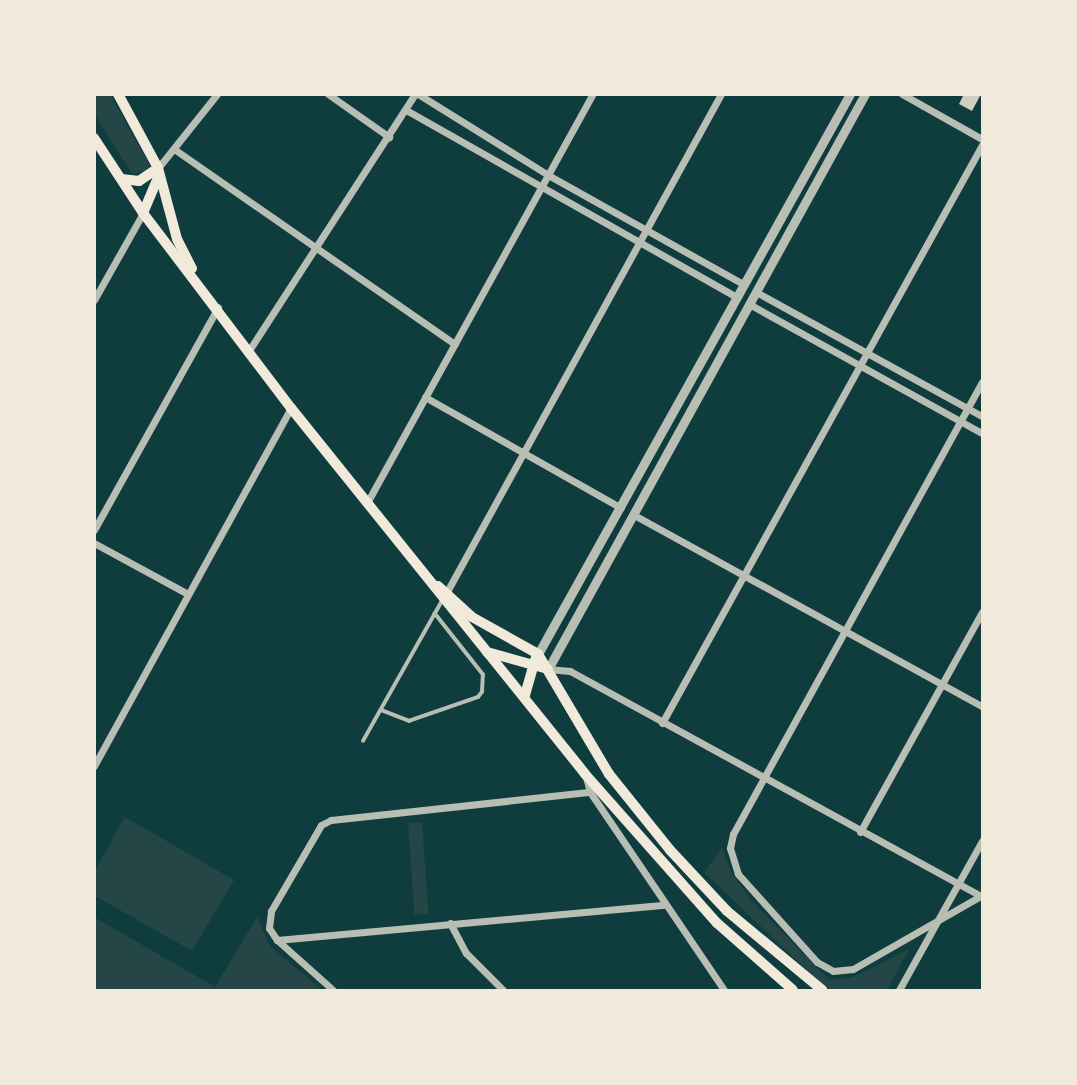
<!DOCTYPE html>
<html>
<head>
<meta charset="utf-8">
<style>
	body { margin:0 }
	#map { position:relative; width:1077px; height:1085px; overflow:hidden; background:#0f3d3e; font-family:"Titillium Web",sans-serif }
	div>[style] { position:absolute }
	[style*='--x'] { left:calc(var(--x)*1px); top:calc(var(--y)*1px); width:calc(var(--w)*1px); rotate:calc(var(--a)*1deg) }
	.green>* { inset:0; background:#244646; transform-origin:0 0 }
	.building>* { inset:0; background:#cfcfc3 }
	.service>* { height:3.5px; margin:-1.75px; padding:0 1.75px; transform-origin:1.75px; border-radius:1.75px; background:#b8beb3 }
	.minor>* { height:7px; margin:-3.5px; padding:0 3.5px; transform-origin:3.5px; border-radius:3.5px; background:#b8beb3 }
	.tertiary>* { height:9px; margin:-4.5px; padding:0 4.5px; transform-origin:4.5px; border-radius:4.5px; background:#b8beb3 }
	.secondary>* { height:10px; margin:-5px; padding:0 5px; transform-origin:5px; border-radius:5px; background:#f1e9da }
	span { translate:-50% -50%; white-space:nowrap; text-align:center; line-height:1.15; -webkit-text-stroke:7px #f1e9da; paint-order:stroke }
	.frame { position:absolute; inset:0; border:96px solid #f1e9da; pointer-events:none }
</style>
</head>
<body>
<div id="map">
	<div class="green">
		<div style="clip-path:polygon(94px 95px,110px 95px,152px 169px,132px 174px,95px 115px)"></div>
		<div style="clip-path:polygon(125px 817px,234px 880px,192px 951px,95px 896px,95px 870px)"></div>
		<div style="left:422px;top:822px;width:92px;height:14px;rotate:86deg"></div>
		<div style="clip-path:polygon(722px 848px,731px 872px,751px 900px,829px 980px,853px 977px,909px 949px,887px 990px,831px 990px,822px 985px,704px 872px)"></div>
		<div style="clip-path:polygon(94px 917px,215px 987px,257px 917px,270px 946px,322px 990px,95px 990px)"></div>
	</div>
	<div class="building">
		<div style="clip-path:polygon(964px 94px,981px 94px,972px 111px,959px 104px)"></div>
	</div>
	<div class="service">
		<div style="--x:381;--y:710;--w:30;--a:21"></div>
		<div style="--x:409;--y:721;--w:73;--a:-19.2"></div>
		<div style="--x:478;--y:697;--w:6;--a:-51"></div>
		<div style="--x:482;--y:692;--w:17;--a:-87"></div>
		<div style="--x:483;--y:675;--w:78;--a:-128.2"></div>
		<div style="--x:363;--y:741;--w:161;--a:-60.6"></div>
	</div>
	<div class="minor">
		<div style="--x:328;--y:94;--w:75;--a:35.2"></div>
		<div style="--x:418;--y:94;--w:153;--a:31.9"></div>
		<div style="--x:548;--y:175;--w:223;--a:29.2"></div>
		<div style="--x:902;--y:94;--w:92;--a:29.4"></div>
		<div style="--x:406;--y:110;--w:380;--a:29.5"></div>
		<div style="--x:174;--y:149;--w:342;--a:34.8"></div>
		<div style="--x:158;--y:168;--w:95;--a:-51.4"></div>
		<div style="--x:756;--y:292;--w:258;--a:28.8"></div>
		<div style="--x:94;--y:300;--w:100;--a:-60.6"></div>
		<div style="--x:749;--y:304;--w:266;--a:29"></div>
		<div style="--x:248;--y:352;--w:307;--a:-57.1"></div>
		<div style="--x:982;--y:382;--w:516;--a:118.85"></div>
		<div style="--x:733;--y:834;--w:14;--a:102"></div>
		<div style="--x:730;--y:848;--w:27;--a:73"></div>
		<div style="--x:738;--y:874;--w:118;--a:48.1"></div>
		<div style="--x:817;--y:962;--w:18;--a:29"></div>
		<div style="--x:833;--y:971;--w:20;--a:-6"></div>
		<div style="--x:853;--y:969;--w:149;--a:-29.8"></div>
		<div style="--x:425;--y:397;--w:225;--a:29.5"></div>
		<div style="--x:368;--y:501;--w:465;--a:-61.1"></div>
		<div style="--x:634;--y:515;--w:397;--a:28.8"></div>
		<div style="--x:94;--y:530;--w:255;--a:-60.9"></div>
		<div style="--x:94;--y:543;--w:105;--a:28.5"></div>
		<div style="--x:444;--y:597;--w:574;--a:-61.16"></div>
		<div style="--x:548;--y:669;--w:22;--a:5"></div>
		<div style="--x:570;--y:671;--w:469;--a:28.7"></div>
		<div style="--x:662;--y:723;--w:661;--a:-61.03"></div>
		<div style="--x:94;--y:766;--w:409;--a:-61.2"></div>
		<div style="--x:586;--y:777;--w:16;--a:75"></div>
		<div style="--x:590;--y:792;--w:239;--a:55.9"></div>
		<div style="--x:860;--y:832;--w:252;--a:-61"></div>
		<div style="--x:450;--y:923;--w:34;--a:62"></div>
		<div style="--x:466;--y:953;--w:52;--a:45"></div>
		<div style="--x:277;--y:940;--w:389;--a:-5.2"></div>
		<div style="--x:333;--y:990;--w:75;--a:-138.2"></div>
		<div style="--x:277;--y:940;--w:14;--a:-124"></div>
		<div style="--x:269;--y:928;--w:17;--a:-83"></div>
		<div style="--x:271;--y:911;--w:99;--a:-59.8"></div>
		<div style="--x:321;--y:825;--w:11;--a:-27"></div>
		<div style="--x:331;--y:820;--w:261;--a:-6.2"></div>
		<div style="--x:899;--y:990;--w:171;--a:-60.9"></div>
	</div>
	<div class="tertiary">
		<div style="--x:538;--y:654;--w:641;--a:-60.88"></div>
		<div style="--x:548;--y:669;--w:657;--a:-61.13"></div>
	</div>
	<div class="secondary">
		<div style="--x:118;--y:94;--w:84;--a:61.6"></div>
		<div style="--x:158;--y:168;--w:73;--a:75"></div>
		<div style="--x:177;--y:239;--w:33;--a:63"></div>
		<div style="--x:94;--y:138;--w:90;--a:56.8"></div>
		<div style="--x:143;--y:213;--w:245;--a:52.8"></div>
		<div style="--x:291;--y:408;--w:469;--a:51.2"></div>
		<div style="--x:585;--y:774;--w:199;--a:48.5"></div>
		<div style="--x:717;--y:923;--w:101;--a:41.4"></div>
		<div style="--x:122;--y:179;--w:17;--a:7"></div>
		<div style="--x:139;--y:181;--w:23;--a:-34"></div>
		<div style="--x:143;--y:213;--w:38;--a:-67"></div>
		<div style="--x:438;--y:586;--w:46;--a:42.4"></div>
		<div style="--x:472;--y:617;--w:76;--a:29.3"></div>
		<div style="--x:538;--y:654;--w:139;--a:59.4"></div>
		<div style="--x:609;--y:774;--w:97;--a:51.2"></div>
		<div style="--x:670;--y:850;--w:83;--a:46.9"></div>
		<div style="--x:727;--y:911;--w:124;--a:39.7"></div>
		<div style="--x:487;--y:652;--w:63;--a:15.6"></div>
		<div style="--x:525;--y:695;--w:37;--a:-74"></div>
	</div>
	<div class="frame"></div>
</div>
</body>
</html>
